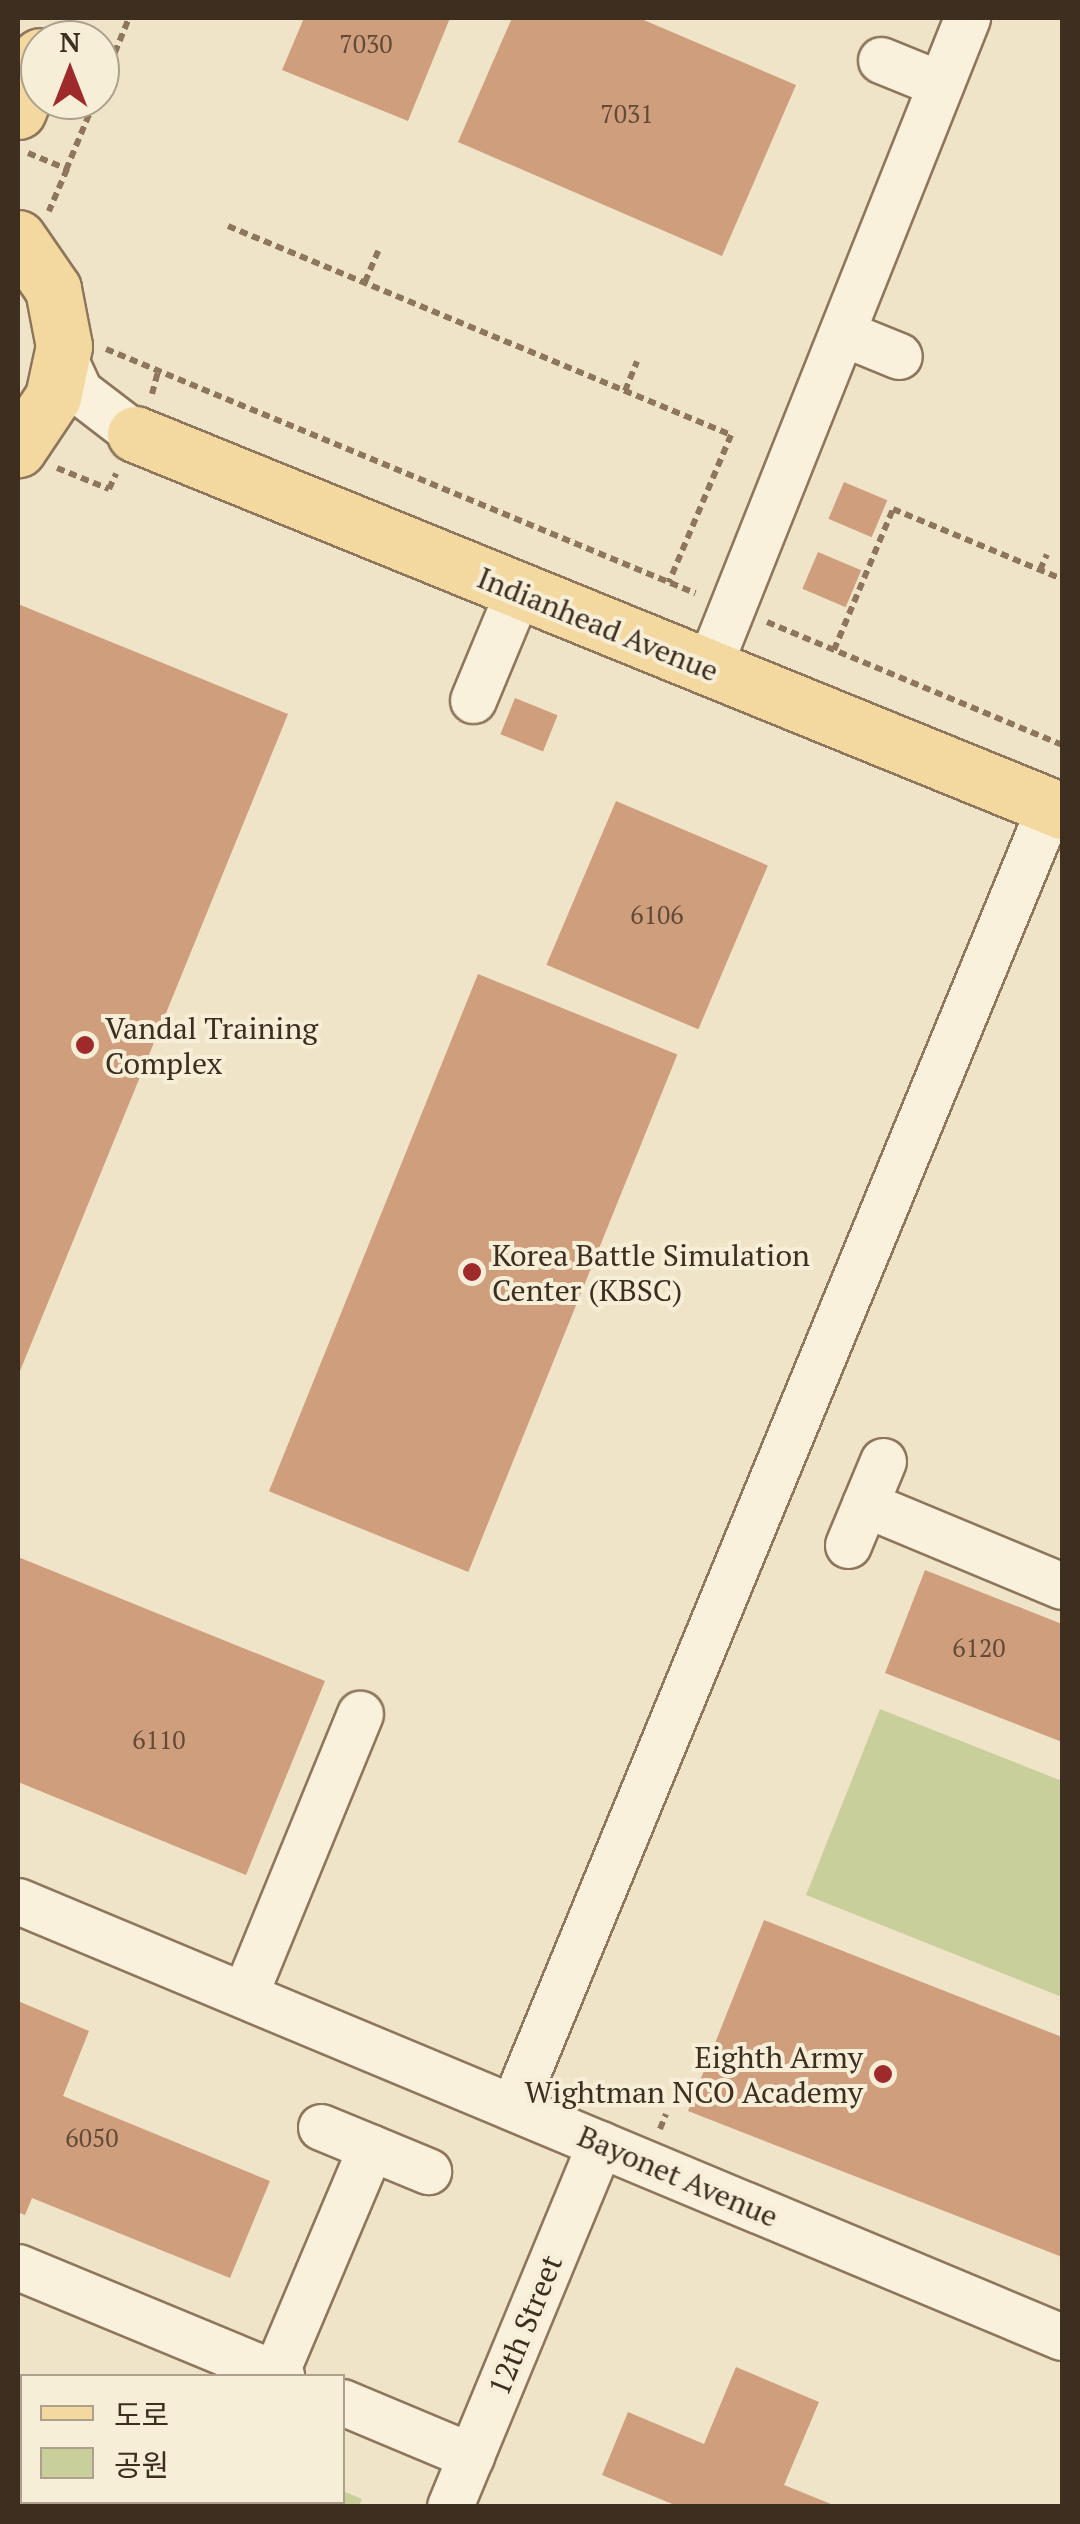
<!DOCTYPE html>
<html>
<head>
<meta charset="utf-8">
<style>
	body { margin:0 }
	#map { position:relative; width:1080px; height:2524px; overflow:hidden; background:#f0e4c8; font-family:"PT Serif","Noto Sans KR",serif }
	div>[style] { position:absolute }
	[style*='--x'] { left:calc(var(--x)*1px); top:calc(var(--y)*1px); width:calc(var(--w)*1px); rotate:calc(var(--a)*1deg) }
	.green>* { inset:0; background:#c9cf9b }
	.building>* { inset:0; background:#cf9f7d; transform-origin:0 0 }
	.path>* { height:6px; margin-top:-3px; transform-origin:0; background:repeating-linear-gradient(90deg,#8d765c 0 8px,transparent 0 13px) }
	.roads { filter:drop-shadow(2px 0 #8d765c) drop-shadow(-2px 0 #8d765c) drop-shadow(0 2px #8d765c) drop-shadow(0 -2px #8d765c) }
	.minor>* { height:45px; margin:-22.5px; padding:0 22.5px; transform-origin:22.5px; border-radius:22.5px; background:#faf1dc }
	.major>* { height:55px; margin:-27.5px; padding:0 27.5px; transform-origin:27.5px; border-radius:27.5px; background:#f3d9a0 }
	.dots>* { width:28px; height:28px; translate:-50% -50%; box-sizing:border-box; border:5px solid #f7eed8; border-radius:50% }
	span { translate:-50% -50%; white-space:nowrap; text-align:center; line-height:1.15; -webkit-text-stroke:8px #f7eed8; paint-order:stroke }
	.number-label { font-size:25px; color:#624a37 }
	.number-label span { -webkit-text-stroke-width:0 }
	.street-label { font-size:30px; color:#3d2e20 }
	.poi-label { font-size:30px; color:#3d2e20 }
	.left { translate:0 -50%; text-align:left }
	.right { translate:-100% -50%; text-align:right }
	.frame { position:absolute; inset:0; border:20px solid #3d2e20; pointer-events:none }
	.legend { position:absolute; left:20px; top:2374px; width:325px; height:130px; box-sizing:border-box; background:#f7eed8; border:2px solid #ada18e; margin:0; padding:12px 18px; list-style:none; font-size:30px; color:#3d2e20 }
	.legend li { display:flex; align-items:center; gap:20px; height:50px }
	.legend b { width:50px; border:2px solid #ada18e }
	.north { position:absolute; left:20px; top:20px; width:100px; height:100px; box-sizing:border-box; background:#f7eed8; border:2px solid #ada18e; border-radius:50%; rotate:0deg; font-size:28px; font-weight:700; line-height:40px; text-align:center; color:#3d2e20 }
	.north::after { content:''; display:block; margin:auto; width:35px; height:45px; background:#9e2a2b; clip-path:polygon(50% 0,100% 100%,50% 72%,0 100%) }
</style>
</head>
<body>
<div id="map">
	<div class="green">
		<div style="clip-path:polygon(880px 1709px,1062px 1781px,1062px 1997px,806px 1895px)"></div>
		<div style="clip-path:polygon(343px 2491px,362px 2499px,359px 2506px,180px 2506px,342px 2502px)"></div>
	</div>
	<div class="building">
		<div style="clip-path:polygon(304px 18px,450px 18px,408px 121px,282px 70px)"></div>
		<div style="clip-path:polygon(512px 18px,639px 18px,796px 85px,722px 256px,458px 142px)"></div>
		<div style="left:844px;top:482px;width:47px;height:40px;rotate:23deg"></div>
		<div style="left:818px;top:552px;width:47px;height:40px;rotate:23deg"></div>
		<div style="clip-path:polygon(18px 604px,288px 714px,18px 1376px)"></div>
		<div style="left:515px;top:698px;width:46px;height:39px;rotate:22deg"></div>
		<div style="left:616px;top:801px;width:165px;height:178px;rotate:23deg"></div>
		<div style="left:478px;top:974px;width:215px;height:558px;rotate:22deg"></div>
		<div style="clip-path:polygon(18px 1557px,325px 1681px,246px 1875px,18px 1782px)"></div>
		<div style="clip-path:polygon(925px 1570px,1062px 1624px,1062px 1742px,885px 1673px)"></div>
		<div style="clip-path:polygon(764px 1920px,1062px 2037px,1062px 2257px,688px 2111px)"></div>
		<div style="clip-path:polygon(18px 2001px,89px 2031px,63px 2096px,270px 2181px,230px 2278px,32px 2198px,25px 2215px,18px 2212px)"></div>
		<div style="clip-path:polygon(736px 2367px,819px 2402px,784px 2485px,836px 2506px,677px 2506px,602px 2475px,628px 2412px,704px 2444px)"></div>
	</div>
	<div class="path">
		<div style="--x:100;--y:89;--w:77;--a:-67.8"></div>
		<div style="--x:28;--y:153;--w:42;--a:22.3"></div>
		<div style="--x:67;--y:169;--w:46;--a:113.2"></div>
		<div style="--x:66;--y:170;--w:76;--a:-67.5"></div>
		<div style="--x:228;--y:226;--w:545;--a:22.56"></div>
		<div style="--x:731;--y:435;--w:160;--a:112.9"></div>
		<div style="--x:365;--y:282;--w:34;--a:-67"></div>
		<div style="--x:106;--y:349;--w:638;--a:22.5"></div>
		<div style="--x:625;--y:391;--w:32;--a:-68"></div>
		<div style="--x:152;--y:394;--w:24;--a:-75"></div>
		<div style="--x:57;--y:468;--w:56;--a:22"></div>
		<div style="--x:109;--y:489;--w:17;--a:-65"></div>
		<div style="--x:1040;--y:570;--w:17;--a:-66"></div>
		<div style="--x:767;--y:622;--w:320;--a:22.6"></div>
		<div style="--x:834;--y:650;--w:153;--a:-67.3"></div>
		<div style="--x:893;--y:509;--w:183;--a:22.5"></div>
		<div style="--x:660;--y:2129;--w:16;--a:-68"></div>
	</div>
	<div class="roads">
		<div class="minor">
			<div style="--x:881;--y:60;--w:64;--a:22.1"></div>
			<div style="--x:845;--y:334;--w:58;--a:22.2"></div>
			<div style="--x:63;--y:356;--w:38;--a:65"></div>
			<div style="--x:79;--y:391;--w:71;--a:37.5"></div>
			<div style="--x:708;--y:668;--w:700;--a:-68.27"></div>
			<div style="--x:473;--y:700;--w:117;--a:-67.4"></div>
			<div style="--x:865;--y:1504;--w:213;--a:22.6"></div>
			<div style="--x:848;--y:1545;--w:91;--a:-67.4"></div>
			<div style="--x:18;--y:1901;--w:1131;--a:22.67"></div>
			<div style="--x:245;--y:1994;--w:303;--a:-67.7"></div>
			<div style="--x:513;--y:2107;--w:1407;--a:-67.57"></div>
			<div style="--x:321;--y:2127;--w:116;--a:22.4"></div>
			<div style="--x:18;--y:2267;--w:285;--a:22.5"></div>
			<div style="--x:275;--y:2374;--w:246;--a:-67.1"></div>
			<div style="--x:342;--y:2402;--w:140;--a:22.7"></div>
			<div style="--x:450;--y:2506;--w:392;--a:-67.5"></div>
		</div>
		<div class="major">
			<div style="--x:18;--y:111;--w:59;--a:-68.2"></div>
			<div style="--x:18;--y:238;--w:62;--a:55.5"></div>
			<div style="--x:53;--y:289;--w:58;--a:79.1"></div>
			<div style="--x:64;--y:346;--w:52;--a:102.2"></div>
			<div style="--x:53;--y:397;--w:63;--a:123.9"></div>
			<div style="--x:135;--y:434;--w:1001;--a:22.13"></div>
		</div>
	</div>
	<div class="dots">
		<div style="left:85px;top:1045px;background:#9e2a2b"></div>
		<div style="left:472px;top:1272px;background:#9e2a2b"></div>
		<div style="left:883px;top:2074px;background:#9e2a2b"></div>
	</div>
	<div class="number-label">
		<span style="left:366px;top:44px">7030</span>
		<span style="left:627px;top:114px">7031</span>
		<span style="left:657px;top:915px">6106</span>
		<span style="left:979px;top:1648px">6120</span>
		<span style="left:159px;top:1740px">6110</span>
		<span style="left:92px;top:2138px">6050</span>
	</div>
	<div class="street-label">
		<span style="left:598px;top:624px;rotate:22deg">Indianhead Avenue</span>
		<span style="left:678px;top:2176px;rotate:23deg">Bayonet Avenue</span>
		<span style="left:525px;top:2325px;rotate:-68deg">12th Street</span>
	</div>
	<div class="poi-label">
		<span class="left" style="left:105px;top:1045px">Vandal Training<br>Complex</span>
		<span class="left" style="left:492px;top:1272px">Korea Battle Simulation<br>Center (KBSC)</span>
		<span class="right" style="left:863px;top:2074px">Eighth Army<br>Wightman NCO Academy</span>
	</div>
	<div class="frame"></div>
	<ul class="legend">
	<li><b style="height:12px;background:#f3d9a0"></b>도로</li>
	<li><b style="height:28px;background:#c9cf9b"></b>공원</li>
	</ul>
	<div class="north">N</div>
</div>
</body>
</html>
